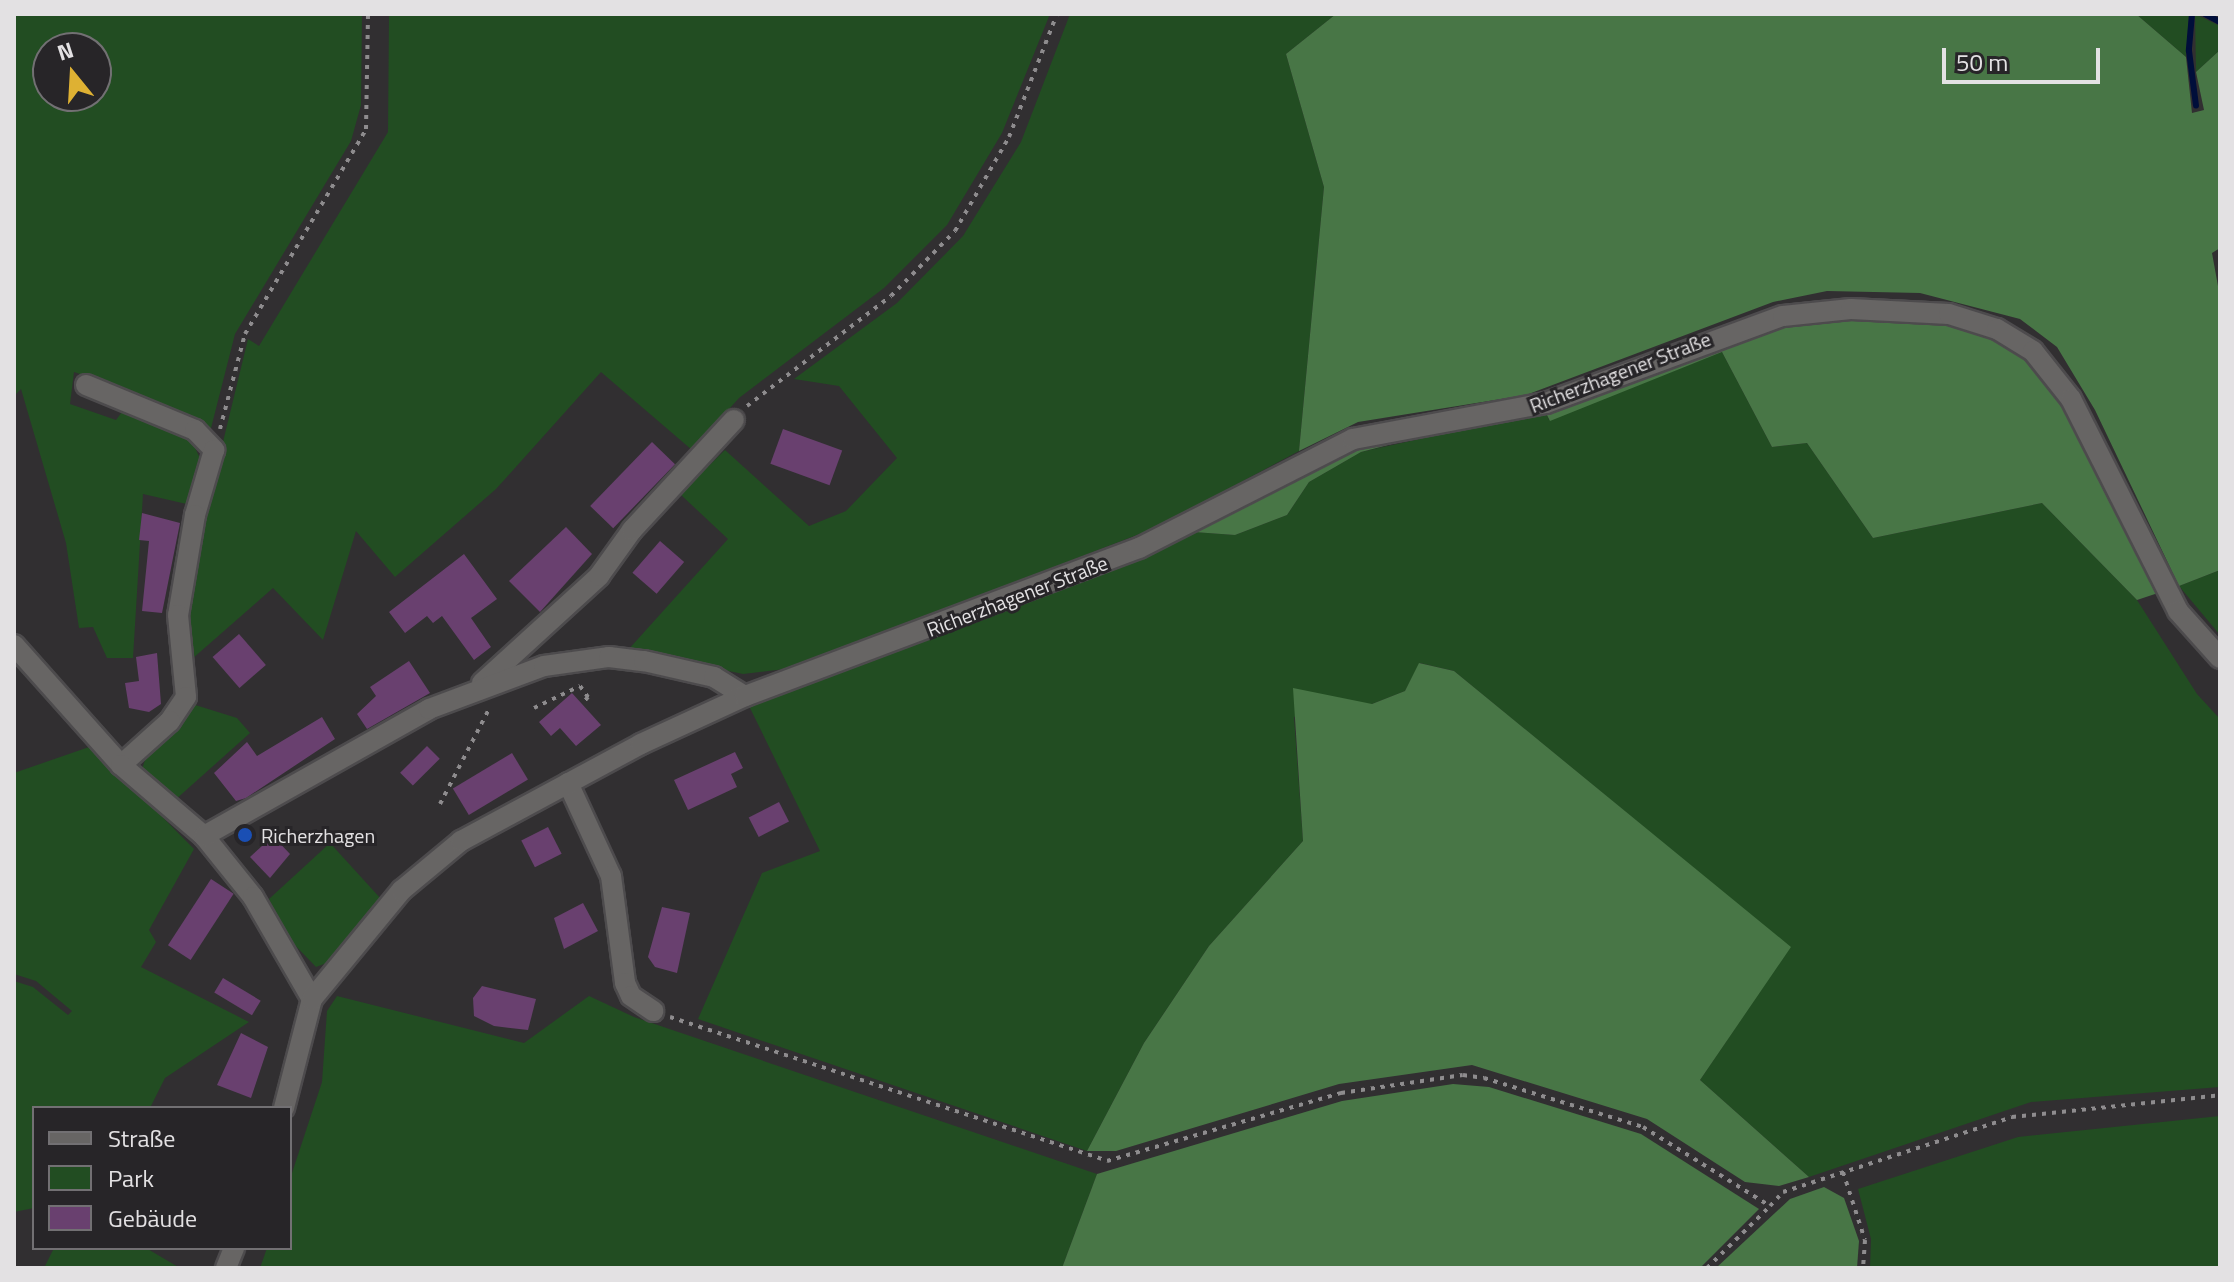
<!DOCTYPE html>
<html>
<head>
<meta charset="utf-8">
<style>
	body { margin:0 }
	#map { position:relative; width:2234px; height:1282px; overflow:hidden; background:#312f31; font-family:"Titillium Web",sans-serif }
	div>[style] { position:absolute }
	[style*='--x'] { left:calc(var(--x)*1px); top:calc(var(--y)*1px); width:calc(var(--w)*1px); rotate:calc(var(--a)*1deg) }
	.green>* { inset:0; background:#224d22 }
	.forest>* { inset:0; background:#487646 }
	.stream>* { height:6px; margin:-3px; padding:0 3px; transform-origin:3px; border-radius:3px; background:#000e3a }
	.building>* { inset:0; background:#69406f; transform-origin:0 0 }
	.path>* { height:4px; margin-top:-2px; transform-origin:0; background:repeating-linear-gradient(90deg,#8e8c8e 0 4px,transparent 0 10px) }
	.roads { filter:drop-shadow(2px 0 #4d4b4d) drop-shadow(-2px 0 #4d4b4d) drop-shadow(0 2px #4d4b4d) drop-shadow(0 -2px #4d4b4d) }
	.minor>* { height:20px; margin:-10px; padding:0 10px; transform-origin:10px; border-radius:10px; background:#676564 }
	.dots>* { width:22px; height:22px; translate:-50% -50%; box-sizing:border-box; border:4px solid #272528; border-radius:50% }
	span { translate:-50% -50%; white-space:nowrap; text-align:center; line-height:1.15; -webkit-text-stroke:6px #272528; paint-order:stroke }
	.street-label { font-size:20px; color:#e3e1e3 }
	.poi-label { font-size:20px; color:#e3e1e3 }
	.left { translate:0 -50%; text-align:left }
	.frame { position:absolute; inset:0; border:16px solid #e3e1e3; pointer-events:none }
	.legend { position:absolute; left:32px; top:1106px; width:260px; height:144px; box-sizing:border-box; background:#272528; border:2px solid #727073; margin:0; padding:10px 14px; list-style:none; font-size:24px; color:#e3e1e3 }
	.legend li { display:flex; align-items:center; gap:16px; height:40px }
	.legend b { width:40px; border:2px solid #727073 }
	.north { position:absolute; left:32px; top:32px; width:80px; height:80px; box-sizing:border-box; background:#272528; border:2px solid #727073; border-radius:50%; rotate:342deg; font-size:22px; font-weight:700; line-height:32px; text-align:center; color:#e3e1e3 }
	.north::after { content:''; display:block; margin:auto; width:28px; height:36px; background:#deb133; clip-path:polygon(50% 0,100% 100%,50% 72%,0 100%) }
	.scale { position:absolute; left:1942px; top:48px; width:158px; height:36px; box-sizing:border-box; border:4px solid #e3e1e3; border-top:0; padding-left:10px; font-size:24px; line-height:28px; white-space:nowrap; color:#e3e1e3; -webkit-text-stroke:6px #272528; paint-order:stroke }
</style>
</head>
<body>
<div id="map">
	<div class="green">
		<div style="clip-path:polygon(evenodd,14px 14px,362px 14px,361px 105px,351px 141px,235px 334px,209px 436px,117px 386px,74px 372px,70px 404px,116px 420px,127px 405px,192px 441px,202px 463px,191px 505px,143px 494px,133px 658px,107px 658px,93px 627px,79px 628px,66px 543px,21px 389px,14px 396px,14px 14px,48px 48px,96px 48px,96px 96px,48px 96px,48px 48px)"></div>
		<div style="clip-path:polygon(389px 14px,1050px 14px,1002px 133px,947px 225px,884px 288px,739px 398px,692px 450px,601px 372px,496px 489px,395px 577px,356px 531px,323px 640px,273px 588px,192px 659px,186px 594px,248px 339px,259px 346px,388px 132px)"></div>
		<div style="clip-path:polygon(1070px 14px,1336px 14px,1286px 54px,1324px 187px,1299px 451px,1155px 528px,793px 668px,743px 674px,628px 650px,728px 539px,680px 494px,725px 450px,809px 526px,846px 511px,897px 458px,839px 386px,794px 379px,897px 303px,963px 236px,1021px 142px)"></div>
		<div style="clip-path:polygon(2136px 14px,2189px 14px,2186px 57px)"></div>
		<div style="clip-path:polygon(2195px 14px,2220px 26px,2220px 50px,2196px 72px)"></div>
		<div style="clip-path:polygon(1722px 352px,1772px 447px,1807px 443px,1873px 538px,2042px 503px,2137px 600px,2197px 694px,2220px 719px,2220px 1087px,2031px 1102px,1809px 1177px,1700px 1080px,1790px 947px,1454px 671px,1420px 663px,1405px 691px,1372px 704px,1294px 717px,1303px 841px,1209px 946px,1144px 1043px,1087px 1151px,698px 1019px,762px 873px,820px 851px,750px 708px,755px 702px,1194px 532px,1235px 535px,1287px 515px,1309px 482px,1361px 452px,1545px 411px,1549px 420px)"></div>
		<div style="clip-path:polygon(2220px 570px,2220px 635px,2179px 586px)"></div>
		<div style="clip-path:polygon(189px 703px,237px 718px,250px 733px,174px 801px,142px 769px,148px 751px)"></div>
		<div style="clip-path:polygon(92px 746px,194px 849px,149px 930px,156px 942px,141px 967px,249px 1022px,165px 1078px,150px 1108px,34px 1108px,34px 1208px,14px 1212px,14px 981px,33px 987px,68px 1015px,72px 1011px,36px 981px,14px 974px,14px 773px)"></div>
		<div style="clip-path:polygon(330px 843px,382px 900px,329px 962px,316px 967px,288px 938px,269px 899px)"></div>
		<div style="clip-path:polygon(337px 996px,524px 1043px,589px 996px,634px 1017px,1097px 1174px,1062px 1268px,260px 1268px,267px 1248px,290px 1248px,290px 1179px,322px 1082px,327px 1011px)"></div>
		<div style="clip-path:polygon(2220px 1116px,2220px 1268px,1870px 1268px,1871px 1239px,1858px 1189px,2018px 1137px)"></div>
		<div style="clip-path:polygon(54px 1248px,146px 1248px,180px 1268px,44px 1268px)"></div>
	</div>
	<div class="forest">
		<div style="clip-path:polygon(1336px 14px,2136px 14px,2186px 57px,2192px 113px,2204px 110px,2196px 72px,2220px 50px,2220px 248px,2212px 253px,2220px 297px,2220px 570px,2179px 586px,2095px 410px,2057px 347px,2020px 319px,1920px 293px,1827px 291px,1773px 302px,1526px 395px,1358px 422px,1299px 451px,1324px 187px,1286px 54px)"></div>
		<div style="clip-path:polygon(1811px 318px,1929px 319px,1984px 333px,2025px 357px,2057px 391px,2158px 593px,2137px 600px,2042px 503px,1873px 538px,1807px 443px,1772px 447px,1722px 352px,1550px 421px,1545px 411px,1727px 340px)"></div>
		<div style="clip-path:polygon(1400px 433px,1411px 439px,1361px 452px,1309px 482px,1287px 515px,1235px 535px,1194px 532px,1321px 462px)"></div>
		<div style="clip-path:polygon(1419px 663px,1454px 671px,1791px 947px,1700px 1080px,1809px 1177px,1779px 1186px,1745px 1182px,1647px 1119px,1472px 1065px,1339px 1084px,1116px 1151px,1087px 1151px,1144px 1043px,1209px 946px,1303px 841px,1293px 688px,1372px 704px,1405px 691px)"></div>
		<div style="clip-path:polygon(1453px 1084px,1489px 1087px,1641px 1134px,1759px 1209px,1700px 1268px,1062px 1268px,1097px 1174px,1342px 1101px)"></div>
		<div style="clip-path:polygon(1824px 1187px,1844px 1198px,1859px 1241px,1857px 1268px,1716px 1268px,1790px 1199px)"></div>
	</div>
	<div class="stream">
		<div style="--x:2192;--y:14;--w:37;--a:95"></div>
		<div style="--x:2189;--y:51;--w:55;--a:82.7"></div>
		<div style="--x:2205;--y:14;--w:17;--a:28"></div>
	</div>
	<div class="building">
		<div style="left:783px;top:429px;width:63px;height:37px;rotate:20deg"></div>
		<div style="left:652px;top:442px;width:32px;height:89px;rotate:44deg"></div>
		<div style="clip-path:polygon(142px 513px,180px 523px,162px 613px,142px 611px,149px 541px,139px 540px)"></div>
		<div style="clip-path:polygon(566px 527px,592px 554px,540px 612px,509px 581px)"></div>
		<div style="left:660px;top:541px;width:32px;height:42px;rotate:41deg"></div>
		<div style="clip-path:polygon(464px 554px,497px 599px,471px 618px,491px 647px,474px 660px,442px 616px,433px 623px,427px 616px,405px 633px,389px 612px)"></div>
		<div style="left:239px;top:634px;width:41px;height:35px;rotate:49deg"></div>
		<div style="clip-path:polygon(157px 653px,161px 704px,149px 712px,129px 708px,125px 683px,139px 681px,136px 657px)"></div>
		<div style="clip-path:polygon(409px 661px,430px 693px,367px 729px,357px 714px,376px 696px,370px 687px)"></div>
		<div style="clip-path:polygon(572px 693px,601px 725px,576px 746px,560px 728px,551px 736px,539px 722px)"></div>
		<div style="clip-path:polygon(322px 717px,335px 739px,246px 798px,236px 801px,214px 773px,247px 742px,257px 756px)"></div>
		<div style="left:427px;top:746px;width:18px;height:38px;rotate:45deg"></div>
		<div style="clip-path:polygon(735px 752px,743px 768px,731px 774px,737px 787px,688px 810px,674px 780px)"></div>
		<div style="left:512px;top:753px;width:31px;height:69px;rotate:59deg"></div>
		<div style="left:779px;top:802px;width:22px;height:34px;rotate:63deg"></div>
		<div style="left:548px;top:827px;width:30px;height:30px;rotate:63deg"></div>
		<div style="clip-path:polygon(273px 836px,290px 854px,270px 878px,250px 857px)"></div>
		<div style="left:211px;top:879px;width:27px;height:79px;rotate:33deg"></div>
		<div style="clip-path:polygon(583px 903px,598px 931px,564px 949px,554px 918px)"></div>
		<div style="clip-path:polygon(662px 907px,690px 913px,677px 973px,655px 967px,648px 957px)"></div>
		<div style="left:223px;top:978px;width:44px;height:17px;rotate:31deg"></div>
		<div style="clip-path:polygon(482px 986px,536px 999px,528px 1030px,494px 1026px,474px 1016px,473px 998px)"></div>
		<div style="clip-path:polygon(241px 1033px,268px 1047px,251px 1098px,217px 1085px)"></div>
	</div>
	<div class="path">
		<div style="--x:747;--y:406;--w:181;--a:-37.4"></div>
		<div style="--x:891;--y:296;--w:91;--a:-45.4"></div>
		<div style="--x:955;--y:231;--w:108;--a:-60.1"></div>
		<div style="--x:1009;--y:137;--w:132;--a:-68.7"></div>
		<div style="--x:220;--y:429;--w:98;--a:-75.3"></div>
		<div style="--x:245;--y:334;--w:238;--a:-59.4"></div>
		<div style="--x:366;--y:129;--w:115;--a:-89"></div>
		<div style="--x:534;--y:708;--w:51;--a:-25.6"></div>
		<div style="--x:580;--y:686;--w:14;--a:54"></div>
		<div style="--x:588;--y:697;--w:9;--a:131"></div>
		<div style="--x:440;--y:804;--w:109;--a:-62.7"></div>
		<div style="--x:670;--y:1017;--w:460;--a:18.2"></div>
		<div style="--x:1107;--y:1161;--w:244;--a:-16.2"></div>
		<div style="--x:1341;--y:1093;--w:123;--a:-8.4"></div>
		<div style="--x:1463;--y:1075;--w:21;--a:8"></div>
		<div style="--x:1484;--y:1078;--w:166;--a:17.1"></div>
		<div style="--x:1643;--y:1127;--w:150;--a:31.9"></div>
		<div style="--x:1770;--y:1206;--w:19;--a:-47"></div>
		<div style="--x:1783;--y:1192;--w:241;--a:-18.1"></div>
		<div style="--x:2012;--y:1117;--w:209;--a:-6"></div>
		<div style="--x:1843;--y:1172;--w:71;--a:72.1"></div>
		<div style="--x:1865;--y:1240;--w:28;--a:94"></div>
		<div style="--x:1707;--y:1268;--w:88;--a:-44.5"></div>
	</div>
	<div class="roads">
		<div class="minor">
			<div style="--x:86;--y:385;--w:118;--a:22.4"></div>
			<div style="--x:195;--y:430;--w:28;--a:46"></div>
			<div style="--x:214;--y:450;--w:68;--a:106.3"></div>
			<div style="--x:195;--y:515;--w:101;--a:99.6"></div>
			<div style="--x:178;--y:615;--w:82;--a:84.4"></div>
			<div style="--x:186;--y:697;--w:29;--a:124"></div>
			<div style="--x:170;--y:721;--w:66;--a:138.1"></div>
			<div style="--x:14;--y:645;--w:161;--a:48.3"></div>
			<div style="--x:121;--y:765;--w:109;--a:40.5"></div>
			<div style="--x:204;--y:836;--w:78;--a:51.2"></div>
			<div style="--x:253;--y:897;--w:118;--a:60"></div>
			<div style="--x:482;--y:683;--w:159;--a:-42.4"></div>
			<div style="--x:599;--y:576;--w:57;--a:-54.3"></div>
			<div style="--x:632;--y:530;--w:150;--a:-47.2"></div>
			<div style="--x:568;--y:783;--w:102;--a:65.2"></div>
			<div style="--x:611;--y:876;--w:108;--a:82.5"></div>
			<div style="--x:625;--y:983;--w:14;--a:65"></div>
			<div style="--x:631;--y:996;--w:27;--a:34"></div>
			<div style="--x:204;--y:836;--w:258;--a:-29.4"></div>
			<div style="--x:429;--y:709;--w:123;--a:-20.5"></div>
			<div style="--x:544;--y:666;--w:66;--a:-7.9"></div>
			<div style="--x:609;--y:657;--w:35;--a:7"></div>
			<div style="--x:644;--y:661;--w:72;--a:12.9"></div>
			<div style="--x:714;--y:677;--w:36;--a:32"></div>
			<div style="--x:284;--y:1108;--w:113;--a:-75.6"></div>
			<div style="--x:312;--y:999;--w:141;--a:-50.5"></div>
			<div style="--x:402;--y:890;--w:77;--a:-39.7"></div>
			<div style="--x:461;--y:841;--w:204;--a:-28.3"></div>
			<div style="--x:641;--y:744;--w:115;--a:-24.8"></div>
			<div style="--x:745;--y:696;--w:421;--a:-20.6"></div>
			<div style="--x:1139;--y:548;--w:240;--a:-27"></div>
			<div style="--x:1353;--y:439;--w:196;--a:-10.6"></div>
			<div style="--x:1546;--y:403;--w:252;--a:-20.2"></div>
			<div style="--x:1783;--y:316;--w:68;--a:-5.9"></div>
			<div style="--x:1851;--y:309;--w:98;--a:2.9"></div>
			<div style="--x:1949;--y:314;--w:50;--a:17.4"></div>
			<div style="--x:1997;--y:329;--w:42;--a:31.4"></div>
			<div style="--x:2033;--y:351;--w:61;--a:51.6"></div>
			<div style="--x:2071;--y:399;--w:237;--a:63.2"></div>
			<div style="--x:2178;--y:611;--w:63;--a:48.2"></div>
			<div style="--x:226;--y:1268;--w:22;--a:-68"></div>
		</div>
	</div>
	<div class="dots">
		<div style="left:245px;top:835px;background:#1a4fb4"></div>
	</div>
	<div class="street-label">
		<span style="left:1620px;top:372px;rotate:-21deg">Richerzhagener Straße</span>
		<span style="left:1017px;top:596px;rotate:-21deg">Richerzhagener Straße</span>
	</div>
	<div class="poi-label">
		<span class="left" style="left:261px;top:835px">Richerzhagen</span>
	</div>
	<div class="frame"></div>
	<ul class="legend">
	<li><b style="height:10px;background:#676564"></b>Straße</li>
	<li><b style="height:22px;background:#224d22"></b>Park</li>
	<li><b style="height:22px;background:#69406f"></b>Gebäude</li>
	</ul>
	<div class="north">N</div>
	<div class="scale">50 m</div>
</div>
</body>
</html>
